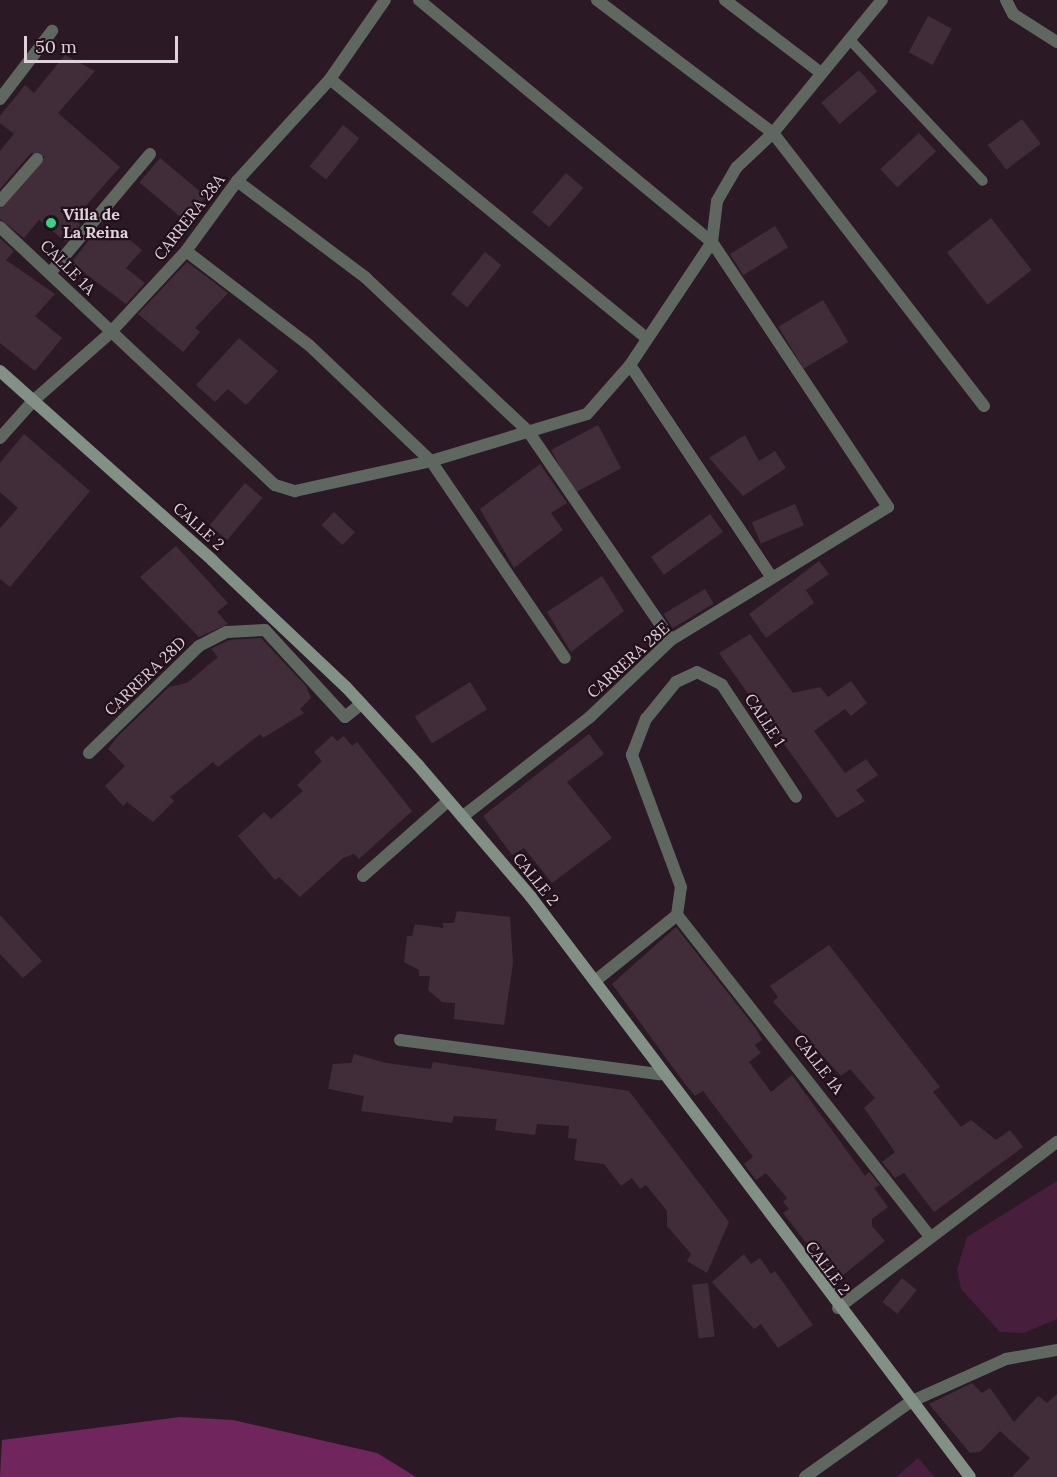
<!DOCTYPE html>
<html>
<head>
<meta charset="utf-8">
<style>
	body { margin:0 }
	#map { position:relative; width:1057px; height:1477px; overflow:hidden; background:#2b1a25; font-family:Lora,serif }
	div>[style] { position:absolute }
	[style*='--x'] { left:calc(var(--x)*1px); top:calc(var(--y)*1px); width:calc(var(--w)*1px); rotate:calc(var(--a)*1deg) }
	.green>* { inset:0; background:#471e3b }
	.forest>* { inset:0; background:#70265c }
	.building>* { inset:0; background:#402d39; transform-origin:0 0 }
	.lane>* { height:10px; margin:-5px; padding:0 5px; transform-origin:5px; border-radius:5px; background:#5e6861 }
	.street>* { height:12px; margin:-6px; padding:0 6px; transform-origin:6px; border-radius:6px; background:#5e6861 }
	.secondary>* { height:12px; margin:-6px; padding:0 6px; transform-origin:6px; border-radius:6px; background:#819186 }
	.dots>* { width:16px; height:16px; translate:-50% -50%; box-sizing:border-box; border:3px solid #21101c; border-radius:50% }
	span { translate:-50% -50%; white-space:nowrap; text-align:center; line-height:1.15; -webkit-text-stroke:4.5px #21101c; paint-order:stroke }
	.poi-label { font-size:16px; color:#dfd2da; font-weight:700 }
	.left { translate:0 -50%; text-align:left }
	.street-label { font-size:16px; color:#dfd2da }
	.scale { position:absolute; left:24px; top:36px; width:154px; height:27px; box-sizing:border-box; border:3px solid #dfd2da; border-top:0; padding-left:8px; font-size:18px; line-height:21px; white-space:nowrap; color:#dfd2da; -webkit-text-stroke:4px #21101c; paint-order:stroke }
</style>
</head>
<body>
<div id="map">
	<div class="green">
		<div style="clip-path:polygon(1057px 1181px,1057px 1319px,1024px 1333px,1000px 1332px,961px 1289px,957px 1269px,967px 1237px)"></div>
		<div style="clip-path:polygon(918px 1458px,935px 1477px,896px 1477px)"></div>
	</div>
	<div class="forest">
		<div style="clip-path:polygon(180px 1417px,233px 1420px,377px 1453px,416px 1477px,0 1477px,2px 1440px)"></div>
	</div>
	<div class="building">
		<div style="left:928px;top:16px;width:27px;height:41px;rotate:28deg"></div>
		<div style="clip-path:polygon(65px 55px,95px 71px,58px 113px,120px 167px,76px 217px,80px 225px,66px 242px,39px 220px,24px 238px,0 219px,0 209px,45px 157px,31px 153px,0 189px,0 151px,14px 134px,0 123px,0 116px,25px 85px,34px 93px)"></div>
		<div style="left:859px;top:70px;width:28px;height:50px;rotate:49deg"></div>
		<div style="left:1022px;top:119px;width:31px;height:43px;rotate:53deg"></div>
		<div style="left:343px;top:125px;width:21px;height:53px;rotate:39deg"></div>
		<div style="left:919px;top:133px;width:25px;height:53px;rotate:47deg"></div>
		<div style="left:160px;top:158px;width:60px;height:32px;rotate:40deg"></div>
		<div style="left:566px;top:173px;width:23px;height:52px;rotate:41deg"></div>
		<div style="left:991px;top:218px;width:66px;height:56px;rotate:52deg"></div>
		<div style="left:775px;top:226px;width:25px;height:53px;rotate:58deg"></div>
		<div style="clip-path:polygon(114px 227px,142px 250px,126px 268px,145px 283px,126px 304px,71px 263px,93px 235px,101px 241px)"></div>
		<div style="clip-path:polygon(0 238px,14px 251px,6px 260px,55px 294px,35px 316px,62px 338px,35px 371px,0 343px)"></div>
		<div style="left:485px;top:252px;width:21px;height:54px;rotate:39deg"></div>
		<div style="clip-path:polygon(187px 262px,228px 293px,195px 328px,200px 332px,183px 352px,138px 314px)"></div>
		<div style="left:823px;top:300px;width:49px;height:52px;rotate:59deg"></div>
		<div style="clip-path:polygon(239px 338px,278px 371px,246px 405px,228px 389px,215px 402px,196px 385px)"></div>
		<div style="left:598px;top:425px;width:49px;height:53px;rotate:62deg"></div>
		<div style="clip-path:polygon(24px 434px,90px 491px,10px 587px,0 579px,0 528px,18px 508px,0 492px,0 463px)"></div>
		<div style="clip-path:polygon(745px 435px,759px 461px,775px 451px,786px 468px,743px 496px,709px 458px)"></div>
		<div style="clip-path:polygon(540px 464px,567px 503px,551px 513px,563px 530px,514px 568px,480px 509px)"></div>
		<div style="left:245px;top:483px;width:23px;height:55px;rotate:40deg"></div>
		<div style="left:795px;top:504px;width:23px;height:47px;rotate:67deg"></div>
		<div style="left:334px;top:512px;width:29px;height:18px;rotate:44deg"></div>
		<div style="left:710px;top:514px;width:22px;height:73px;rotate:54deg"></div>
		<div style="clip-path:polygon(176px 546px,228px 603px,217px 612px,228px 624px,199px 637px,140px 577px)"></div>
		<div style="clip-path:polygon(819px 561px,829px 574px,806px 590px,814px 603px,766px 638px,749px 614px)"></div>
		<div style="clip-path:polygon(602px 576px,624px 611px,571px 652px,547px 612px)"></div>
		<div style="left:705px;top:589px;width:17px;height:48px;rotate:59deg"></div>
		<div style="clip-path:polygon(750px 634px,793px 693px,820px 687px,828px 697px,851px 681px,867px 703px,851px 716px,845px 709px,814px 731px,845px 773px,866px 759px,878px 775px,856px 790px,865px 801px,837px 818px,719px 653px)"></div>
		<div style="clip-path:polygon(261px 638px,306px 686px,311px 698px,300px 709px,304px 713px,263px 738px,260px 734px,218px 767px,213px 762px,170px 797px,174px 801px,153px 822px,127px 802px,123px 806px,105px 786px,125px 766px,108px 749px,118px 736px,169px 687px,187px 683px,218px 657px,211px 649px,229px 640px)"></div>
		<div style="left:470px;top:682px;width:32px;height:65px;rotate:58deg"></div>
		<div style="clip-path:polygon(589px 734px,604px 754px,567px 782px,612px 838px,552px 883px,524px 848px,512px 855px,483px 816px)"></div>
		<div style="clip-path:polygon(332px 736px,337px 741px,344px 736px,352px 746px,357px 742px,412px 811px,359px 859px,354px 854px,343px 858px,300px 897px,279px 877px,275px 880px,238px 836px,264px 812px,271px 819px,303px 791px,297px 785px,322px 761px,314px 752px)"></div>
		<div style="clip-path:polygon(457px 911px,510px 917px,513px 963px,504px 1025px,454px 1019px,455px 1003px,442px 1002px,428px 990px,430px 976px,419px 976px,419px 970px,404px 962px,407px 936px,412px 936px,415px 924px,443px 928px,443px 923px,454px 923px)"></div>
		<div style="clip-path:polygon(0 915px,42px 961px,23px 978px,0 954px)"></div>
		<div style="clip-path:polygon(676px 927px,757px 1030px,762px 1040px,755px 1045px,761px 1053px,749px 1062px,771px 1092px,792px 1075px,865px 1176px,869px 1172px,880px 1185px,874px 1188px,888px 1207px,872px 1219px,872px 1226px,885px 1241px,842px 1276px,834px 1268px,829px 1272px,783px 1213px,789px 1209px,783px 1202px,787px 1198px,766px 1173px,756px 1180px,744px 1164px,753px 1157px,703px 1091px,695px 1096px,685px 1084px,612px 984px)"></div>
		<div style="clip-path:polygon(829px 945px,940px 1087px,933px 1092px,961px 1127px,971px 1120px,996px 1140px,1010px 1130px,1023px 1147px,934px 1212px,904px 1173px,895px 1178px,882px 1162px,895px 1152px,864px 1108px,875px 1098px,850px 1069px,841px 1076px,773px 1002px,778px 997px,770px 986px)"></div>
		<div style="clip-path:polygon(354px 1054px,386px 1063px,431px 1069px,433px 1062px,629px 1091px,729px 1222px,707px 1273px,687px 1261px,691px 1254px,667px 1226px,667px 1211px,646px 1185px,640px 1189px,632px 1178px,621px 1186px,604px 1164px,574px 1160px,577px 1139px,568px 1138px,569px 1126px,537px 1124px,535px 1135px,495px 1130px,497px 1119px,454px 1116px,452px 1123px,361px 1111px,364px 1096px,328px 1089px,333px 1064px,351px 1063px)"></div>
		<div style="clip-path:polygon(744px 1254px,751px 1264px,760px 1258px,771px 1274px,775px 1271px,813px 1325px,778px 1348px,761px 1324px,754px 1329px,712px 1282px)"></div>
		<div style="left:902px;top:1278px;width:19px;height:31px;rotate:39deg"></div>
		<div style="left:708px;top:1283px;width:54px;height:16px;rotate:83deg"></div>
		<div style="clip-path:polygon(972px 1383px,982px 1393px,990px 1388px,1014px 1422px,1038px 1396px,1047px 1403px,1057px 1394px,1057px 1477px,1012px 1477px,1030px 1458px,1000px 1431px,980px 1452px,970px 1453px,929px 1404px)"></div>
	</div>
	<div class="lane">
		<div style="--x:851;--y:41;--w:192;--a:46.7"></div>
	</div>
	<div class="street">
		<div style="--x:419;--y:0;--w:380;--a:39.6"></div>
		<div style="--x:712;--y:242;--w:318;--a:56.4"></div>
		<div style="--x:888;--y:507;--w:255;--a:148.5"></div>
		<div style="--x:671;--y:640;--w:112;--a:136.5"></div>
		<div style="--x:590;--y:717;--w:162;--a:142"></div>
		<div style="--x:597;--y:0;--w:221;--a:37.1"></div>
		<div style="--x:773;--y:133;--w:345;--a:52.3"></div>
		<div style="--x:725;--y:0;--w:119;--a:37.2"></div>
		<div style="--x:1006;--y:0;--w:16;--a:63"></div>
		<div style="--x:1013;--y:14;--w:52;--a:32.5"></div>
		<div style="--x:330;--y:79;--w:409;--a:39.3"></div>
		<div style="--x:0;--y:99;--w:86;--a:-52.6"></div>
		<div style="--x:237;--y:181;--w:161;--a:36.9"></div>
		<div style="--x:366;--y:278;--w:223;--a:43.4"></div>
		<div style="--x:528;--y:431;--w:253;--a:55.6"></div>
		<div style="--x:0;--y:201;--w:56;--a:-48.6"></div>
		<div style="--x:0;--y:227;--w:377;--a:43.2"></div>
		<div style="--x:275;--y:485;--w:21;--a:17"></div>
		<div style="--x:295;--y:491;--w:139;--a:-12.4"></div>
		<div style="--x:431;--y:461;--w:163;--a:-16.8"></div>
		<div style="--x:587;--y:414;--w:65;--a:-48.7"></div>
		<div style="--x:630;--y:365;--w:148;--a:-56.3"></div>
		<div style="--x:712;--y:242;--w:41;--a:-83"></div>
		<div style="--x:717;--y:201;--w:39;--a:-60"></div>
		<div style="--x:737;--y:167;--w:50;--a:-43.4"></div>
		<div style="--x:773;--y:133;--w:172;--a:-50.7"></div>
		<div style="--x:186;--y:251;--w:155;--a:37.4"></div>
		<div style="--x:309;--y:345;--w:168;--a:43.6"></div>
		<div style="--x:431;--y:461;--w:238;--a:55.8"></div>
		<div style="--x:51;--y:272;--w:154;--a:-50"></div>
		<div style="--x:630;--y:365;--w:252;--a:56.3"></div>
		<div style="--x:0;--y:438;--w:50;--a:-48.3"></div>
		<div style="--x:33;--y:401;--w:101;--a:-41.4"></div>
		<div style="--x:109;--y:334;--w:113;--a:-47.1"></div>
		<div style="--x:186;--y:251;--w:87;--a:-53.9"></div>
		<div style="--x:237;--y:181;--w:138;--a:-47.6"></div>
		<div style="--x:330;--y:79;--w:96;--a:-55.2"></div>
		<div style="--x:89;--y:753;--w:153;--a:-44.2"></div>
		<div style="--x:199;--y:646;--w:31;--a:-27"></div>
		<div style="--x:227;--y:632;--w:38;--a:-3"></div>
		<div style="--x:265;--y:630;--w:118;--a:47.4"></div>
		<div style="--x:345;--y:717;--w:21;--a:-39"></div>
		<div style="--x:363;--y:876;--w:113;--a:-41.4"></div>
		<div style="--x:677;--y:915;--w:409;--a:51.8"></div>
		<div style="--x:595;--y:981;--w:105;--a:-38.8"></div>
		<div style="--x:677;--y:915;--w:28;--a:-82"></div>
		<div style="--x:681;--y:887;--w:141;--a:-110.4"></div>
		<div style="--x:632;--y:755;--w:39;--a:-69"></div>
		<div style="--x:646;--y:719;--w:48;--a:-51"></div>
		<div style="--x:676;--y:682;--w:23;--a:-25"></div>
		<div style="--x:697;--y:672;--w:28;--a:27"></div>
		<div style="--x:722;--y:685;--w:134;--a:56.5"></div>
		<div style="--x:400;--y:1040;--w:262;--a:7.5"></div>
		<div style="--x:838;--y:1308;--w:275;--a:-37.2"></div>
		<div style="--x:805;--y:1477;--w:129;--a:-35.5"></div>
		<div style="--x:910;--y:1402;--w:105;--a:-24.1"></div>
		<div style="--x:1006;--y:1359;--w:52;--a:-10"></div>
	</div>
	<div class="secondary">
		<div style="--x:0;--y:371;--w:285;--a:41.7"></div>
		<div style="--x:213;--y:561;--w:183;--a:43.5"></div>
		<div style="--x:346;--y:687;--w:106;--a:47.3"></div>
		<div style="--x:418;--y:765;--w:174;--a:49.4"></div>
		<div style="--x:531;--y:897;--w:727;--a:52.88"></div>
	</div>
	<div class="dots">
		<div style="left:51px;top:223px;background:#2dd884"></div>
	</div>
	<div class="poi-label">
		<span class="left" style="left:63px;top:223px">Villa de<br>La Reina</span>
	</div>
	<div class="street-label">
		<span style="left:189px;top:217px;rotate:-52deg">CARRERA 28A</span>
		<span style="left:68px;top:267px;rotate:45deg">CALLE 1A</span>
		<span style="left:199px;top:526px;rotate:42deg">CALLE 2</span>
		<span style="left:628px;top:660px;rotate:-42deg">CARRERA 28E</span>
		<span style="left:145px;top:676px;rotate:-44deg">CARRERA 28D</span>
		<span style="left:765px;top:720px;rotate:57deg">CALLE 1</span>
		<span style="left:536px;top:879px;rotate:51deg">CALLE 2</span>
		<span style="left:819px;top:1064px;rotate:52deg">CALLE 1A</span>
		<span style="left:828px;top:1268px;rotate:53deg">CALLE 2</span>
	</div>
	<div class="scale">50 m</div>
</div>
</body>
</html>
